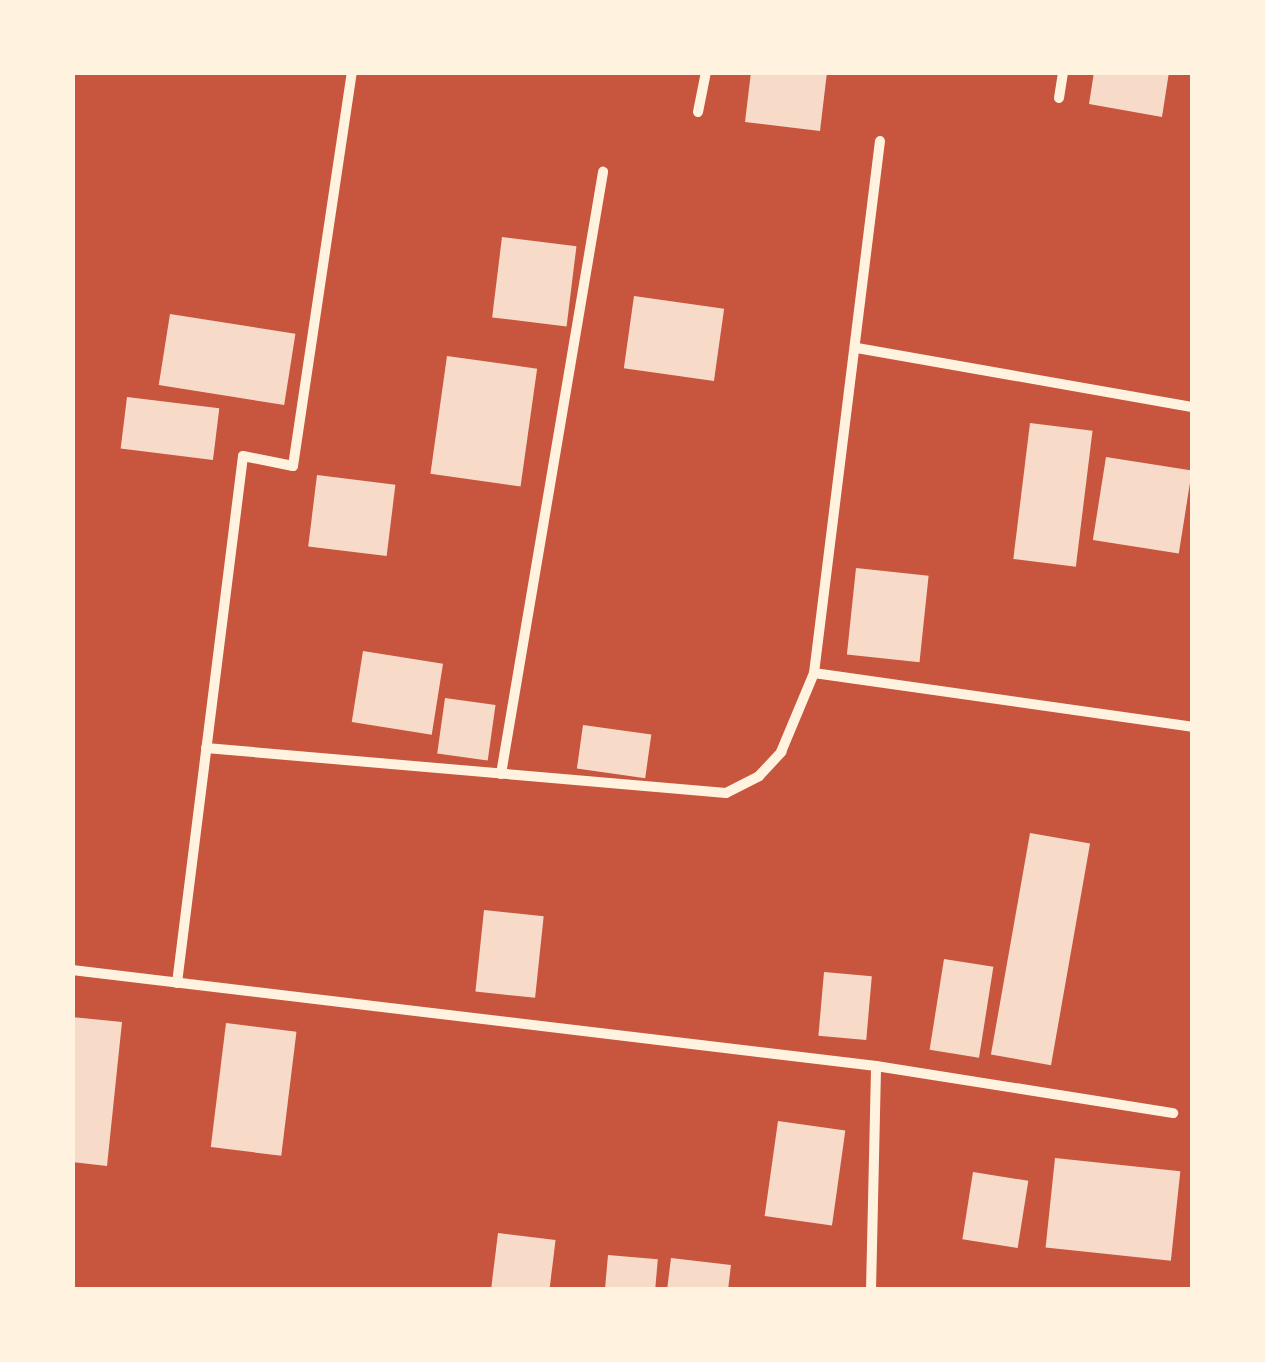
<!DOCTYPE html>
<html>
<head>
<meta charset="utf-8">
<style>
	body { margin:0 }
	#map { position:relative; width:1265px; height:1362px; overflow:hidden; background:#c8553d; font-family:"Exo 2",sans-serif }
	div>[style] { position:absolute }
	[style*='--x'] { left:calc(var(--x)*1px); top:calc(var(--y)*1px); width:calc(var(--w)*1px); rotate:calc(var(--a)*1deg) }
	.building>* { inset:0; background:#f7dbc8; transform-origin:0 0 }
	.minor>* { height:10px; margin:-5px; padding:0 5px; transform-origin:5px; border-radius:5px; background:#fff3e0 }
	span { translate:-50% -50%; white-space:nowrap; text-align:center; line-height:1.15; -webkit-text-stroke:9px #fff3e0; paint-order:stroke }
	.frame { position:absolute; inset:0; border:75px solid #fff3e0; pointer-events:none }
</style>
</head>
<body>
<div id="map">
	<div class="building">
		<div style="clip-path:polygon(751px 72px,827px 72px,820px 131px,745px 122px)"></div>
		<div style="clip-path:polygon(1094px 72px,1169px 72px,1162px 117px,1089px 104px)"></div>
		<div style="left:502px;top:237px;width:75px;height:81px;rotate:7deg"></div>
		<div style="left:634px;top:296px;width:91px;height:73px;rotate:8deg"></div>
		<div style="left:170px;top:314px;width:127px;height:72px;rotate:9deg"></div>
		<div style="left:447px;top:356px;width:91px;height:119px;rotate:8deg"></div>
		<div style="left:127px;top:397px;width:93px;height:52px;rotate:7deg"></div>
		<div style="left:1030px;top:423px;width:63px;height:137px;rotate:7deg"></div>
		<div style="left:1106px;top:457px;width:87px;height:84px;rotate:9deg"></div>
		<div style="left:317px;top:475px;width:79px;height:72px;rotate:7deg"></div>
		<div style="left:856px;top:568px;width:73px;height:87px;rotate:6deg"></div>
		<div style="left:363px;top:651px;width:81px;height:72px;rotate:9deg"></div>
		<div style="left:445px;top:698px;width:51px;height:56px;rotate:8deg"></div>
		<div style="left:583px;top:725px;width:69px;height:44px;rotate:8deg"></div>
		<div style="left:1030px;top:833px;width:61px;height:225px;rotate:10deg"></div>
		<div style="left:484px;top:910px;width:60px;height:82px;rotate:6deg"></div>
		<div style="left:944px;top:959px;width:50px;height:92px;rotate:9deg"></div>
		<div style="left:824px;top:972px;width:48px;height:64px;rotate:5deg"></div>
		<div style="clip-path:polygon(72px 1017px,122px 1022px,107px 1166px,72px 1162px)"></div>
		<div style="left:226px;top:1023px;width:71px;height:125px;rotate:7deg"></div>
		<div style="left:778px;top:1121px;width:68px;height:96px;rotate:8deg"></div>
		<div style="left:1055px;top:1158px;width:126px;height:90px;rotate:6deg"></div>
		<div style="left:973px;top:1172px;width:56px;height:68px;rotate:9deg"></div>
		<div style="left:498px;top:1233px;width:58px;height:57px;rotate:7deg"></div>
		<div style="left:608px;top:1255px;width:50px;height:35px;rotate:5deg"></div>
		<div style="clip-path:polygon(671px 1258px,731px 1265px,728px 1290px,667px 1290px)"></div>
	</div>
	<div class="minor">
		<div style="--x:1059;--y:98;--w:26;--a:-81"></div>
		<div style="--x:698;--y:112;--w:41;--a:-78.7"></div>
		<div style="--x:857;--y:348;--w:340;--a:10"></div>
		<div style="--x:814;--y:673;--w:382;--a:8.1"></div>
		<div style="--x:206;--y:748;--w:522;--a:4.95"></div>
		<div style="--x:726;--y:793;--w:37;--a:-27"></div>
		<div style="--x:759;--y:776;--w:33;--a:-47"></div>
		<div style="--x:781;--y:752;--w:86;--a:-67.3"></div>
		<div style="--x:814;--y:673;--w:536;--a:-82.93"></div>
		<div style="--x:501;--y:774;--w:611;--a:-80.38"></div>
		<div style="--x:72;--y:970;--w:810;--a:6.81"></div>
		<div style="--x:876;--y:1066;--w:301;--a:9"></div>
		<div style="--x:177;--y:983;--w:531;--a:-82.86"></div>
		<div style="--x:243;--y:456;--w:51;--a:11.3"></div>
		<div style="--x:293;--y:466;--w:398;--a:-81.5"></div>
		<div style="--x:871;--y:1290;--w:224;--a:-88.7"></div>
	</div>
	<div class="frame"></div>
</div>
</body>
</html>
